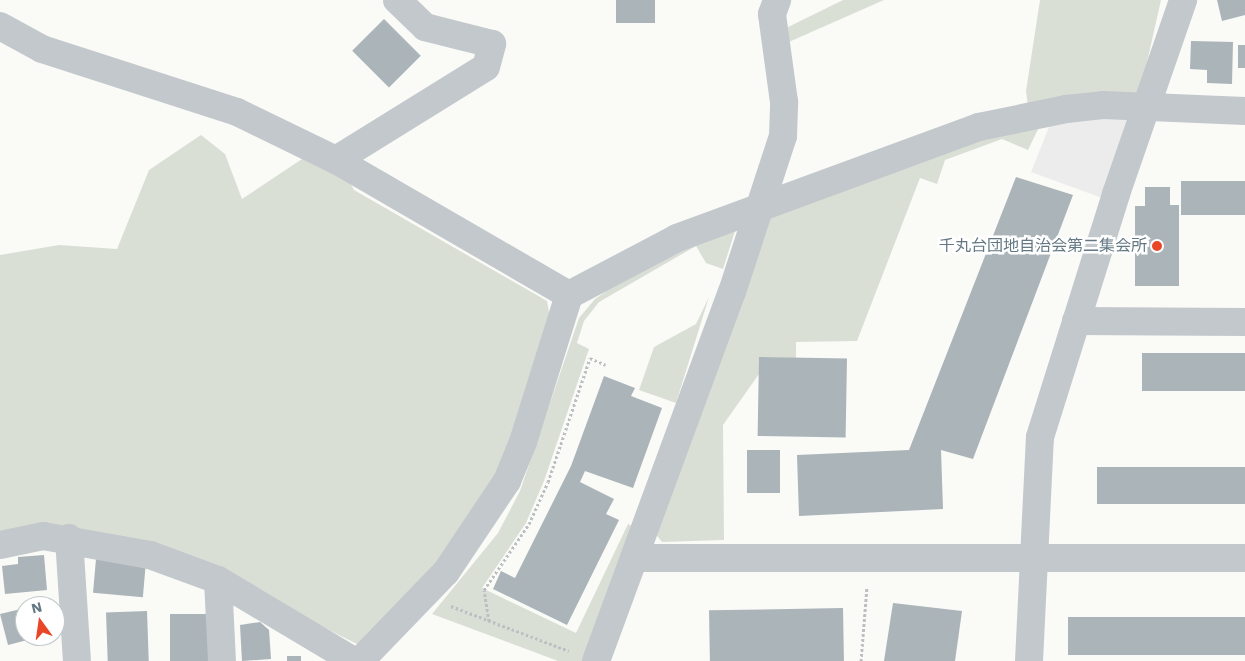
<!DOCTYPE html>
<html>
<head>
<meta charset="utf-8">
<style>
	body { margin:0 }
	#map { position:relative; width:1245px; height:661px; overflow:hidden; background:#fafaf7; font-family:"Work Sans","Noto Sans JP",sans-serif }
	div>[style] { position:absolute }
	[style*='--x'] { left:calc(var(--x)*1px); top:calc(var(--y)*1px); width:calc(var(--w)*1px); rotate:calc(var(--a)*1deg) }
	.built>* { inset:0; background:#ebeceb }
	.green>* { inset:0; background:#dadfd6 }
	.building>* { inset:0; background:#aab4b9; transform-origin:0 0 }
	.path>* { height:3px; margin-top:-1.5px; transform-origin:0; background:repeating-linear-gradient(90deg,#bbbfc2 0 2.5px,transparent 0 5px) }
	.minor>* { height:28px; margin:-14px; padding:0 14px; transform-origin:14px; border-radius:14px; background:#c3c8cc }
	.dots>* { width:14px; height:14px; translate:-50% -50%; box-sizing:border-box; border:2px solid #fff; border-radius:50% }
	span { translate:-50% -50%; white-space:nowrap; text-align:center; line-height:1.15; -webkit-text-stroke:5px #fff; paint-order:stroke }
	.poi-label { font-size:16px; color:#647883 }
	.right { translate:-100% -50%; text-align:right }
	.north { position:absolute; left:15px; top:596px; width:50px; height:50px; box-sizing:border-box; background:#fff; border:1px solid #c1c9cd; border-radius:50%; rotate:346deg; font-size:14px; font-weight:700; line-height:20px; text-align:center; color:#647883 }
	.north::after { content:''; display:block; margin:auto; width:18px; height:22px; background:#e94628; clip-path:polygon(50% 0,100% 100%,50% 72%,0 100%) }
</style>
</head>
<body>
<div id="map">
	<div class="built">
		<div style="clip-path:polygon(1124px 114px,1128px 122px,1105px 199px,1031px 172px,1049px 127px,1042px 121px)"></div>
	</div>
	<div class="green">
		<div style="clip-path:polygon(843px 0,884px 0,782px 45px,780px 31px)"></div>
		<div style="clip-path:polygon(1040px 0,1161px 0,1139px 98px,1028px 106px,1026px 91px)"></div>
		<div style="clip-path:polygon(1042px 121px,1028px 150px,1002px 139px,945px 160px,937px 184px,920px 178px,857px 341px,796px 342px,796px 358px,759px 357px,759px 374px,723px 425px,724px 540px,662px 542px,655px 533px,769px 216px,934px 152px)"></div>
		<div style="clip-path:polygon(201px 135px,225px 154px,242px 199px,302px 159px,347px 176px,354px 190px,547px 301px,550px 318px,515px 430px,491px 488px,464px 536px,361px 646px,239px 585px,0 533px,0 255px,59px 245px,117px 249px,149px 170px)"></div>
		<div style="clip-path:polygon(736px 228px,723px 269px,706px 263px,696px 246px,599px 302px,584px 321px,577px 343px,589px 349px,544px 481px,526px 523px,482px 588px,576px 633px,628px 524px,637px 529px,582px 661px,558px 661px,432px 614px,498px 533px,520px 491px,579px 318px,595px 299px,625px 278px,682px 246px)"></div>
		<div style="clip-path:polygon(709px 297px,676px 403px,639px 390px,654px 347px,696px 324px)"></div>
	</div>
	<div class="building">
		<div style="left:616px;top:0;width:39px;height:23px"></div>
		<div style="clip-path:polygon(1217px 0,1245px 0,1245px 15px,1222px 21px)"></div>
		<div style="left:384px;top:19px;width:52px;height:45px;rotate:45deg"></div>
		<div style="clip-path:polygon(1191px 41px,1233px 42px,1232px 84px,1207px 83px,1207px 70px,1190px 69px)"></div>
		<div style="left:1238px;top:45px;width:7px;height:23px"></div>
		<div style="clip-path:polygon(1016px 177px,1073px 195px,973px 459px,941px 450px,943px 509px,799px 516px,797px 455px,909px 450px)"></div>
		<div style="left:1245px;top:181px;width:34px;height:64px;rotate:90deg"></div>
		<div style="clip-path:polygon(1145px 187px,1170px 187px,1170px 205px,1179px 205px,1179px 286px,1135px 286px,1135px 206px,1145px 206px)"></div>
		<div style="left:1245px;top:353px;width:38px;height:103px;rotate:90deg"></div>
		<div style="left:759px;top:357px;width:88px;height:79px;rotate:1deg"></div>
		<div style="clip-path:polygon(604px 376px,635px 388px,631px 396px,662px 408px,633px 488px,585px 471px,580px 482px,614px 499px,606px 514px,619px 520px,567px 625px,493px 589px,501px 571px,515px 578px,571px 466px)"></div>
		<div style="left:780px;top:450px;width:43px;height:33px;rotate:90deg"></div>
		<div style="left:1245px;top:467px;width:37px;height:148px;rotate:90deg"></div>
		<div style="clip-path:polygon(44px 555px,47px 590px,5px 594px,2px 566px,18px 564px,18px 557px)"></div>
		<div style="left:96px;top:559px;width:50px;height:34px;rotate:5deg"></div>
		<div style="clip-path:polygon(893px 603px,962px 611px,955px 661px,884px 661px)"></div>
		<div style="clip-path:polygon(25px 608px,25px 636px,39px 637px,8px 645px,0 614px)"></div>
		<div style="left:843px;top:608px;width:53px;height:134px;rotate:89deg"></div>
		<div style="left:147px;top:611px;width:50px;height:41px;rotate:88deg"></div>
		<div style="left:170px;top:614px;width:38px;height:47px"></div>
		<div style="left:1245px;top:617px;width:38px;height:177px;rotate:90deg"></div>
		<div style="clip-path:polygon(260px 622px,269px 630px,271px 659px,242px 661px,240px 625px)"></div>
		<div style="left:287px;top:656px;width:14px;height:5px"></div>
	</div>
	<div class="path">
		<div style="--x:451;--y:606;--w:126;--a:20.9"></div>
		<div style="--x:489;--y:621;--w:31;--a:-99"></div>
		<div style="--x:484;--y:590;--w:80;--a:-55.7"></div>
		<div style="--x:529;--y:524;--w:46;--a:-65.7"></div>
		<div style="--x:548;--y:482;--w:131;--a:-71.3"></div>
		<div style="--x:590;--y:358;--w:17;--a:24"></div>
		<div style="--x:861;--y:661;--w:74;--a:-85.4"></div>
	</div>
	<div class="minor">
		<div style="--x:0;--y:26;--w:48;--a:28.7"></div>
		<div style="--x:42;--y:49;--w:205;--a:17.9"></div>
		<div style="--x:237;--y:112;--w:110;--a:25.9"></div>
		<div style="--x:336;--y:160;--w:269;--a:30.1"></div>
		<div style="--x:336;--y:160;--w:176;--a:-31.8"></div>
		<div style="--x:486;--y:67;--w:24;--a:-75"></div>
		<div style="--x:492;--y:44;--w:69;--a:-165.8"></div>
		<div style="--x:425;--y:27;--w:39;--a:-136"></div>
		<div style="--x:1076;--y:321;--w:169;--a:0.3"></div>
		<div style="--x:69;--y:538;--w:123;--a:86.3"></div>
		<div style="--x:0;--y:545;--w:44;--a:-11.8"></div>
		<div style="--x:43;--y:536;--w:109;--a:10.1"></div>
		<div style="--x:150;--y:555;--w:72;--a:20.2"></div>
		<div style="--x:218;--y:580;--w:158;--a:30.8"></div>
		<div style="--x:635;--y:558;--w:610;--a:0"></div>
		<div style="--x:218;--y:580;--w:81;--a:87.2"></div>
		<div style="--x:360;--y:661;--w:124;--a:-46"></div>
		<div style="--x:446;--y:572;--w:110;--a:-56.2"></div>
		<div style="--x:507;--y:481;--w:42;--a:-67.7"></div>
		<div style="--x:523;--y:442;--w:154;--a:-72.6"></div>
		<div style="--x:569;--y:295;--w:122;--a:-27.8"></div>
		<div style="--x:677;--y:238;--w:322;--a:-20.2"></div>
		<div style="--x:979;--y:127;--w:89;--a:-11.7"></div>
		<div style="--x:1066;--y:109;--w:37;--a:-6"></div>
		<div style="--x:1103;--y:105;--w:142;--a:2.4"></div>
		<div style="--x:596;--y:661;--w:393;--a:-69.8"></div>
		<div style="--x:732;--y:292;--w:164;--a:-71.9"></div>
		<div style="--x:783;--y:136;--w:34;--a:-88"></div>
		<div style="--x:784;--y:102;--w:89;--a:-97.8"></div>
		<div style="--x:772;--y:14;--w:15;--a:-70"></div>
		<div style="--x:1029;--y:661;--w:224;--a:-87.2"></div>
		<div style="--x:1040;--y:437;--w:255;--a:-72.6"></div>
		<div style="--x:1116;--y:194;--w:205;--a:-70.9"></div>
	</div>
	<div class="dots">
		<div style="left:1157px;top:246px;background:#e94628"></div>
	</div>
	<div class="poi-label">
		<span class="right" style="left:1147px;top:246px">千丸台団地自治会第二集会所</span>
	</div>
	<div class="north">N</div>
</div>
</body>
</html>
